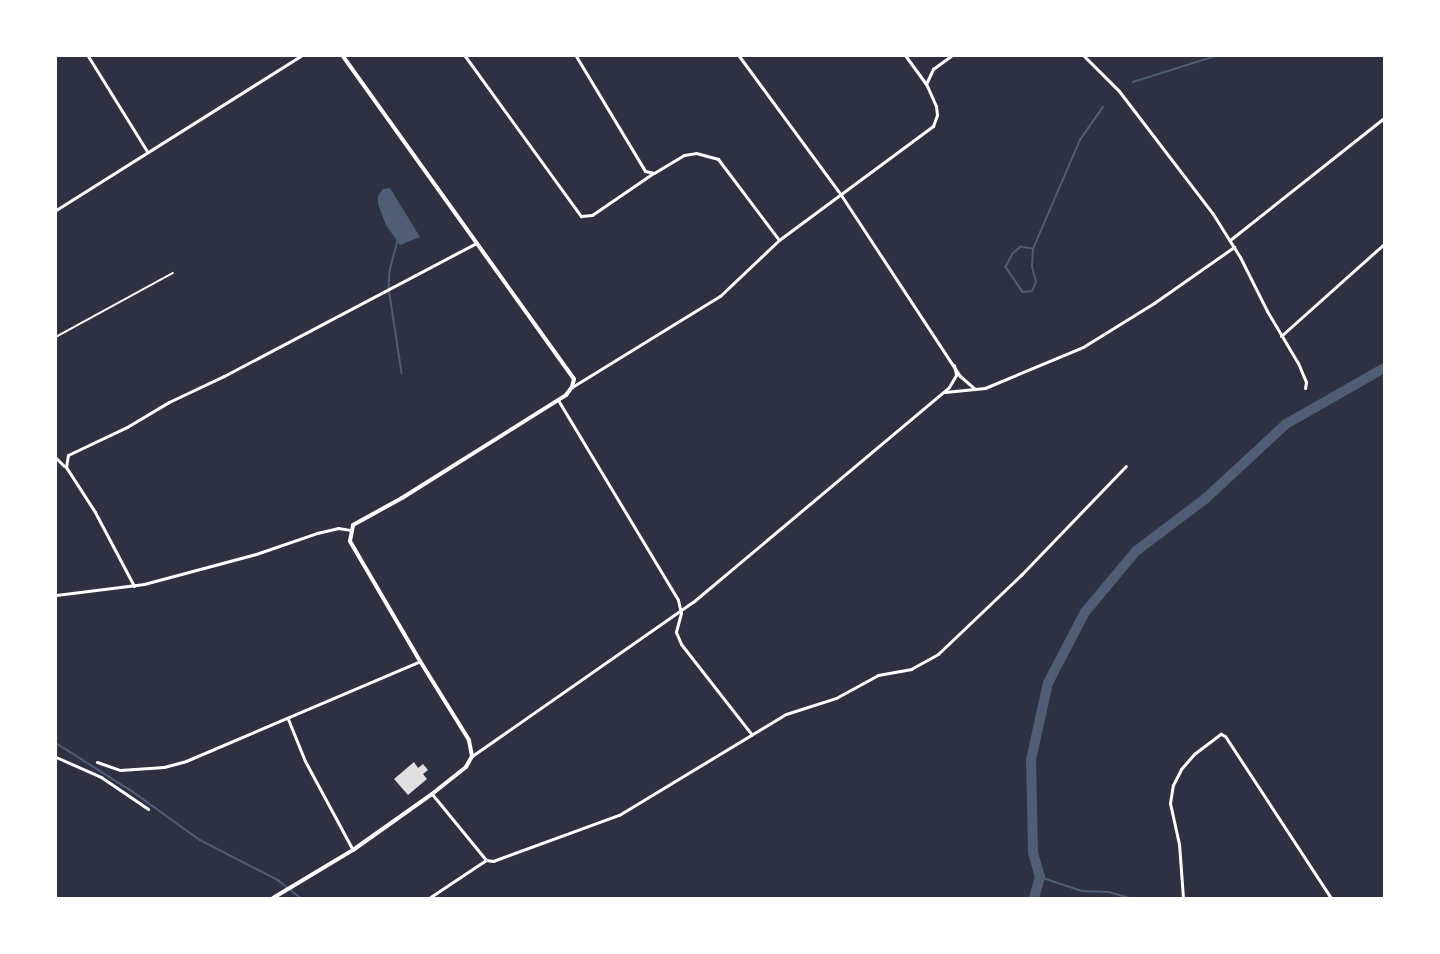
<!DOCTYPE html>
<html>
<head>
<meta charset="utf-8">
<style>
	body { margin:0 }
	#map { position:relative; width:1440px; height:954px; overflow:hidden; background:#2d3142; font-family:Arial,sans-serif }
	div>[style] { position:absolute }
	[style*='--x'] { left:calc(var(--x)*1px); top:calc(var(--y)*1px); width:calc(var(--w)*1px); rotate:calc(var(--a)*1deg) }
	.water>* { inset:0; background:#4f5d75 }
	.stream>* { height:1.5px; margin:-0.75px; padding:0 0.75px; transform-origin:0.75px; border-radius:0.75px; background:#4f5d75 }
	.river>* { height:10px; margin:-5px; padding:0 5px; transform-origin:5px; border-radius:5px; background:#4f5d75 }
	.building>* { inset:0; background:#e0e0e3 }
	.service>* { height:1.5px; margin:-0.75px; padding:0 0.75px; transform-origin:0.75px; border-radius:0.75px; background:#fff }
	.minor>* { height:3px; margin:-1.5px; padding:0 1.5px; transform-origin:1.5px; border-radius:1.5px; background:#fff }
	.tertiary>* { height:4px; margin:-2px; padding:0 2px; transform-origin:2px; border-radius:2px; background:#fff }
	span { translate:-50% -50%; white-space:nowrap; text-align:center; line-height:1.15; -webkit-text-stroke:4.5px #fff; paint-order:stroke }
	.frame { position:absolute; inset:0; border:57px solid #fff; pointer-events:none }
</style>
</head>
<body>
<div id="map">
	<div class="water">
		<div style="clip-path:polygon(390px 188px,420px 237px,400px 245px,386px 225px,378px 204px,378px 196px,383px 189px)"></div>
	</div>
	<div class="stream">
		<div style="--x:1133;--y:82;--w:87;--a:-17.4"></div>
		<div style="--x:398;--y:241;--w:30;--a:105"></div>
		<div style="--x:390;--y:270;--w:18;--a:93"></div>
		<div style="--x:389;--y:288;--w:86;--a:81.3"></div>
		<div style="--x:1033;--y:249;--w:12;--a:-171"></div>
		<div style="--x:1021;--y:247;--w:11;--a:139"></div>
		<div style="--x:1013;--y:254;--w:15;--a:118"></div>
		<div style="--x:1006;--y:267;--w:30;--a:56"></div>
		<div style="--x:1023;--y:292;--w:9;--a:-6"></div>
		<div style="--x:1032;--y:291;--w:10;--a:-66"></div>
		<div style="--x:1036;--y:282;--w:16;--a:-105"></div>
		<div style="--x:1032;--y:267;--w:18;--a:-87"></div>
		<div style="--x:1033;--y:249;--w:119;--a:-66.7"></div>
		<div style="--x:1080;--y:140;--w:40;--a:-55.1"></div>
		<div style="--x:56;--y:743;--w:90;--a:32.3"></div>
		<div style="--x:132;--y:791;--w:84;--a:35.8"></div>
		<div style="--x:200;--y:840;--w:88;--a:27.1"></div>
		<div style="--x:278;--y:880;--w:29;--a:38"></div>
		<div style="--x:1040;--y:877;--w:44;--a:18.4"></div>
		<div style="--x:1082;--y:891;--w:27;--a:2"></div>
		<div style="--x:1109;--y:892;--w:22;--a:16"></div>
	</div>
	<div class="river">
		<div style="--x:1034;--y:898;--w:22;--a:-74"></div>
		<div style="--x:1040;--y:877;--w:26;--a:-106"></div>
		<div style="--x:1033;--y:852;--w:92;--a:-91.2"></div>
		<div style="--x:1031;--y:760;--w:79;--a:-77.6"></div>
		<div style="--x:1048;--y:683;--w:80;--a:-62.5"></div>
		<div style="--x:1085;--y:612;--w:80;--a:-50.1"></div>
		<div style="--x:1136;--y:551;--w:86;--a:-37"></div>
		<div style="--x:1205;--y:499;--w:110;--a:-42.8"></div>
		<div style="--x:1286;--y:424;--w:113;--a:-29.7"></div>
	</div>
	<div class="building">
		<div style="clip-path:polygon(414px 762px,418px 768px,423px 764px,428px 770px,423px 774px,427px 779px,408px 795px,394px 779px)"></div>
	</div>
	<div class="service">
		<div style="--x:56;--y:337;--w:133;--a:-28.7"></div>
	</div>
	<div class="minor">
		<div style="--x:88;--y:56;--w:112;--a:58.2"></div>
		<div style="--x:465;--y:56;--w:198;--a:54.1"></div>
		<div style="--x:581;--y:216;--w:11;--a:-5"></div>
		<div style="--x:592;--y:215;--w:73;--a:-34.3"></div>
		<div style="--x:576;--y:56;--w:134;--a:59"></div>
		<div style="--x:645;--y:171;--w:9;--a:13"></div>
		<div style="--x:654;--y:173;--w:35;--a:-31"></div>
		<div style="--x:684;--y:155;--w:12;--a:-9"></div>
		<div style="--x:696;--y:153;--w:23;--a:15"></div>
		<div style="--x:718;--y:159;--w:101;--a:53"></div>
		<div style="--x:739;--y:56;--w:172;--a:53.7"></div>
		<div style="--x:841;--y:195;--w:217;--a:56.7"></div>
		<div style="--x:960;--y:376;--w:20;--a:41"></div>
		<div style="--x:1084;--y:56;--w:49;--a:45"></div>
		<div style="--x:1119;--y:91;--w:155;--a:52.6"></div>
		<div style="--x:1213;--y:214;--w:51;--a:57.9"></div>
		<div style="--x:1240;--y:257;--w:60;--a:63.4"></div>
		<div style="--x:1267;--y:311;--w:61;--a:59.2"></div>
		<div style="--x:1298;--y:363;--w:21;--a:67"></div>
		<div style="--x:1306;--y:382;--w:6;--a:99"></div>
		<div style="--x:926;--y:84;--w:17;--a:-65"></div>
		<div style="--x:933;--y:69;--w:22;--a:-36"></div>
		<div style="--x:56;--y:210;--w:289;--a:-32.2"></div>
		<div style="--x:1230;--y:240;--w:196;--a:-38.4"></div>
		<div style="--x:1281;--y:336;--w:138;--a:-41.8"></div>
		<div style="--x:572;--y:387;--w:174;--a:-31.6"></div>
		<div style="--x:720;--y:296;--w:81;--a:-43.5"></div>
		<div style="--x:779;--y:240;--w:192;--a:-36.5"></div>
		<div style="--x:933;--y:126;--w:12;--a:-70"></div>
		<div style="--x:937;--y:115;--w:9;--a:-96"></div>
		<div style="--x:936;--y:106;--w:24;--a:-114"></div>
		<div style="--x:926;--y:84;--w:34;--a:-126"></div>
		<div style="--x:945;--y:392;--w:40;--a:-5.7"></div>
		<div style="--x:985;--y:388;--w:106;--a:-22.7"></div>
		<div style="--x:1083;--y:347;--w:84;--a:-31.8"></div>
		<div style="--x:1154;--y:303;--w:98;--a:-35"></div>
		<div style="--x:558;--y:400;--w:233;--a:59"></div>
		<div style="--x:678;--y:600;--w:13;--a:77"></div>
		<div style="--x:681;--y:613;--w:20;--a:105"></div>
		<div style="--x:676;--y:632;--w:13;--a:67"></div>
		<div style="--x:681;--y:644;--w:115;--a:52"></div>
		<div style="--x:56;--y:458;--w:11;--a:45"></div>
		<div style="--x:134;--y:586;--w:84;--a:-117.8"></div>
		<div style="--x:95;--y:512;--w:54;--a:-122.8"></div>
		<div style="--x:66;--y:467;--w:12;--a:-81"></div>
		<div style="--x:68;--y:455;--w:65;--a:-25.4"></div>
		<div style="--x:127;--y:427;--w:49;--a:-30.8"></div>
		<div style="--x:169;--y:402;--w:61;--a:-25.3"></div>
		<div style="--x:224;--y:376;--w:285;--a:-27.8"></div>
		<div style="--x:56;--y:595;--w:89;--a:-7.1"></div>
		<div style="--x:144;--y:584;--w:116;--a:-15"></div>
		<div style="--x:256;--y:554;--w:65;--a:-19"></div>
		<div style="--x:317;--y:533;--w:22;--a:-13"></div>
		<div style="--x:338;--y:528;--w:12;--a:9"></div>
		<div style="--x:288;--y:719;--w:45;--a:68"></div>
		<div style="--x:305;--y:761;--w:101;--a:61.7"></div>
		<div style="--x:472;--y:756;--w:269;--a:-34.9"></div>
		<div style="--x:693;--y:602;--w:334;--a:-40"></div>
		<div style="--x:949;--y:387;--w:14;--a:-60"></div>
		<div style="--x:956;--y:375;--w:10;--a:-101"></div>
		<div style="--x:56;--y:757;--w:49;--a:24"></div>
		<div style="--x:101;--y:777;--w:57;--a:34.2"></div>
		<div style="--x:97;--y:762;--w:24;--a:19"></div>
		<div style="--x:120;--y:770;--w:44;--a:-3.9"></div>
		<div style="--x:164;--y:767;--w:23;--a:-15"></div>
		<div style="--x:186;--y:761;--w:254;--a:-23.1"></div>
		<div style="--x:432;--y:794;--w:85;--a:50.7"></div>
		<div style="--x:429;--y:898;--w:69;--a:-33.7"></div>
		<div style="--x:486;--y:860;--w:7;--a:8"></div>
		<div style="--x:493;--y:861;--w:134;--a:-20.1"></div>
		<div style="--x:619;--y:815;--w:195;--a:-31.2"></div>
		<div style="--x:786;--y:714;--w:52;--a:-17.7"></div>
		<div style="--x:836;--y:698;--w:48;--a:-28.7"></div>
		<div style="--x:878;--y:675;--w:34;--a:-10"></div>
		<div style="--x:911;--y:669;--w:31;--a:-29"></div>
		<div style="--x:938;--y:654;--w:115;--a:-43.6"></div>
		<div style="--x:1021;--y:575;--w:151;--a:-46.1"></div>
		<div style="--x:1183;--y:898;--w:54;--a:-94.2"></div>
		<div style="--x:1179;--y:844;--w:42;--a:-102.4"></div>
		<div style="--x:1170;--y:803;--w:18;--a:-81"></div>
		<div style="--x:1173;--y:785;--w:18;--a:-63"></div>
		<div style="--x:1181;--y:769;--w:20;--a:-49"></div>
		<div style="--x:1194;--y:754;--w:34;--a:-37"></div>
		<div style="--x:1221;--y:734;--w:4;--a:27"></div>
		<div style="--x:1225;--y:736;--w:194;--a:56.8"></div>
	</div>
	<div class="tertiary">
		<div style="--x:273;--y:898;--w:93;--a:-31"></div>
		<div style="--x:353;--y:850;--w:97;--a:-35.3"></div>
		<div style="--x:432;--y:794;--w:43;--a:-38.5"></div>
		<div style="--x:466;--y:767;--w:13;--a:-61"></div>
		<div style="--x:472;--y:756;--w:16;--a:-101"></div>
		<div style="--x:469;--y:740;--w:93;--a:-121.8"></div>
		<div style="--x:420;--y:661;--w:139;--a:-120.3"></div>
		<div style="--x:350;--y:541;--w:16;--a:-79"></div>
		<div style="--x:353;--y:525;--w:56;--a:-28.9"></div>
		<div style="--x:402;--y:498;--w:194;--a:-32.1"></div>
		<div style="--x:566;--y:395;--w:10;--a:-53"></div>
		<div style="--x:572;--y:387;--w:8;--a:-76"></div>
		<div style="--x:574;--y:379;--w:397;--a:-125.6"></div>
	</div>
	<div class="frame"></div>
</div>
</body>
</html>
